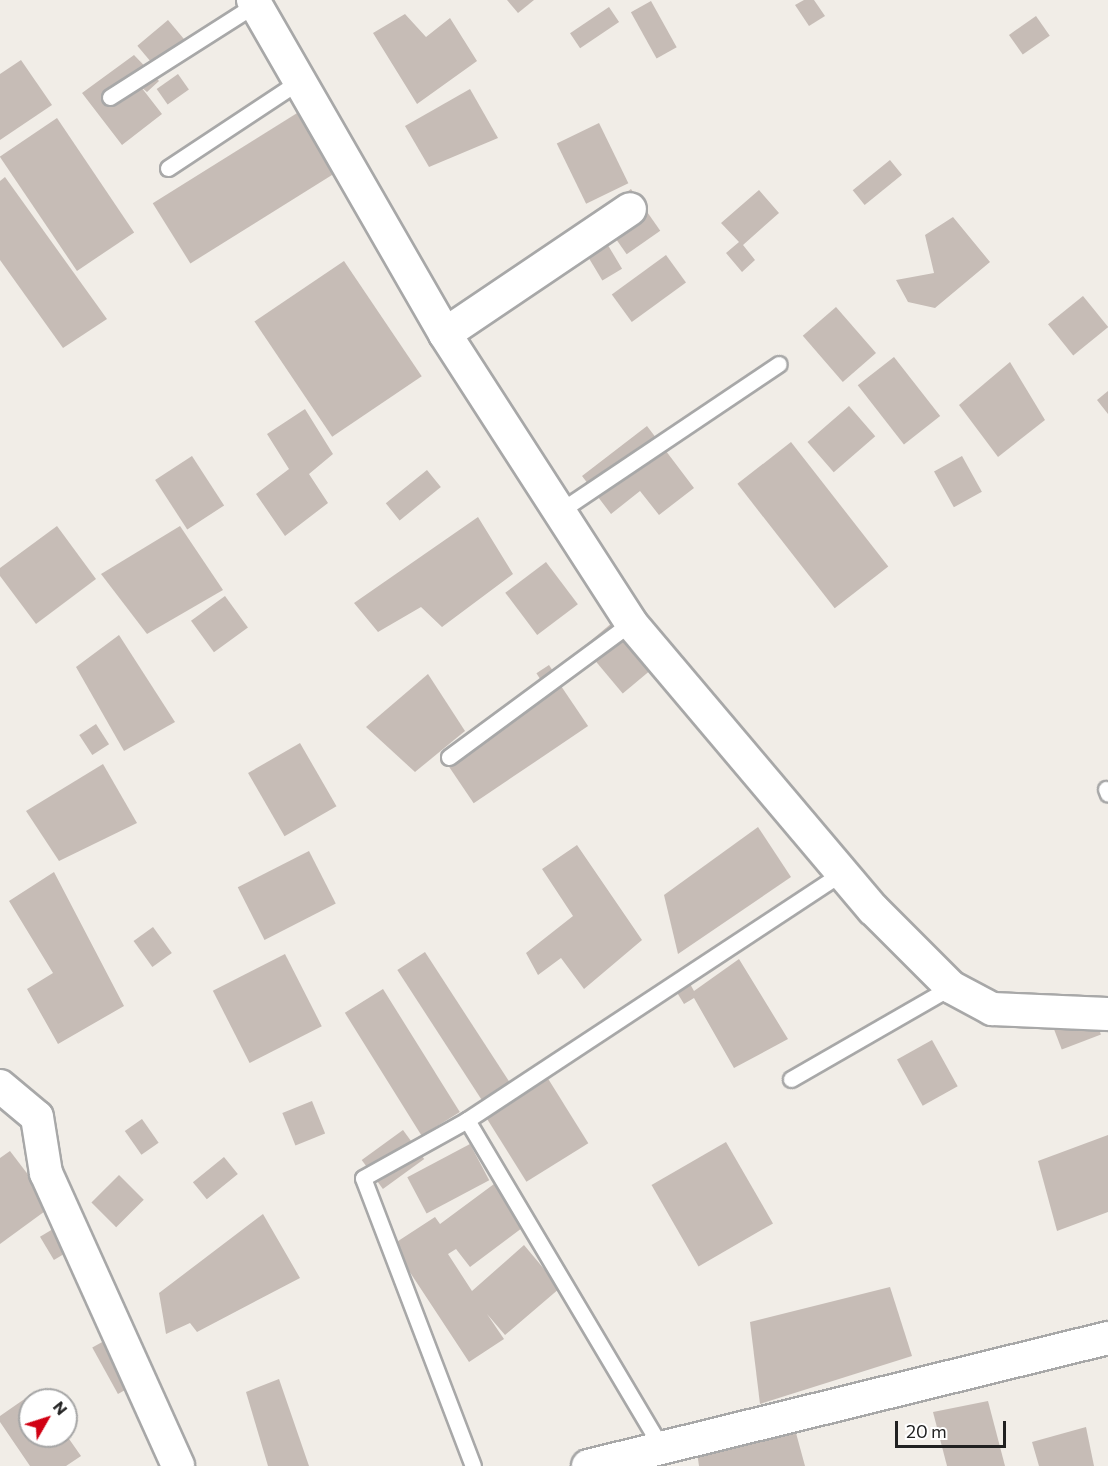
<!DOCTYPE html>
<html>
<head>
<meta charset="utf-8">
<style>
	body { margin:0 }
	#map { position:relative; width:1108px; height:1466px; overflow:hidden; background:#f1ede7; font-family:Commissioner,sans-serif }
	div>[style] { position:absolute }
	[style*='--x'] { left:calc(var(--x)*1px); top:calc(var(--y)*1px); width:calc(var(--w)*1px); rotate:calc(var(--a)*1deg) }
	.building>* { inset:0; background:#c6bcb6; transform-origin:0 0 }
	.roads { filter:drop-shadow(2px 0 #a8a8a8) drop-shadow(-2px 0 #a8a8a8) drop-shadow(0 2px #a8a8a8) drop-shadow(0 -2px #a8a8a8) }
	.lane>* { height:15px; margin:-7.5px; padding:0 7.5px; transform-origin:7.5px; border-radius:7.5px; background:#fff }
	.street>* { height:32px; margin:-16px; padding:0 16px; transform-origin:16px; border-radius:16px; background:#fff }
	span { translate:-50% -50%; white-space:nowrap; text-align:center; line-height:1.15; -webkit-text-stroke:4.5px #fff; paint-order:stroke }
	.north { position:absolute; left:18px; top:1388px; width:60px; height:60px; box-sizing:border-box; background:#fff; border:2px solid #a6a6a6; border-radius:50%; rotate:51deg; font-size:16px; font-weight:700; line-height:24px; text-align:center; color:#212121 }
	.north::after { content:''; display:block; margin:auto; width:21px; height:27px; background:#d10012; clip-path:polygon(50% 0,100% 100%,50% 72%,0 100%) }
	.scale { position:absolute; left:895px; top:1421px; width:111px; height:27px; box-sizing:border-box; border:3px solid #212121; border-top:0; padding-left:8px; font-size:18px; line-height:21px; white-space:nowrap; color:#212121; -webkit-text-stroke:4px #fff; paint-order:stroke }
</style>
</head>
<body>
<div id="map">
	<div class="building">
		<div style="clip-path:polygon(507px 0,534px 0,518px 13px)"></div>
		<div style="clip-path:polygon(804px 0,814px 0,825px 16px,809px 26px,795px 5px)"></div>
		<div style="left:651px;top:1px;width:53px;height:23px;rotate:61deg"></div>
		<div style="left:609px;top:7px;width:18px;height:47px;rotate:56deg"></div>
		<div style="clip-path:polygon(405px 14px,426px 37px,450px 18px,477px 61px,417px 104px,373px 33px)"></div>
		<div style="left:1036px;top:16px;width:24px;height:33px;rotate:55deg"></div>
		<div style="left:168px;top:20px;width:31px;height:40px;rotate:50deg"></div>
		<div style="clip-path:polygon(134px 55px,159px 81px,147px 92px,141px 87px,162px 114px,122px 145px,82px 93px)"></div>
		<div style="clip-path:polygon(21px 60px,52px 105px,0 140px,0 74px)"></div>
		<div style="left:178px;top:74px;width:19px;height:26px;rotate:55deg"></div>
		<div style="clip-path:polygon(470px 89px,498px 138px,429px 167px,405px 126px)"></div>
		<div style="left:302px;top:110px;width:71px;height:176px;rotate:58deg"></div>
		<div style="left:57px;top:118px;width:138px;height:69px;rotate:56deg"></div>
		<div style="left:599px;top:123px;width:67px;height:47px;rotate:64deg"></div>
		<div style="left:890px;top:160px;width:19px;height:48px;rotate:51deg"></div>
		<div style="clip-path:polygon(5px 177px,107px 319px,63px 348px,0 260px,0 181px)"></div>
		<div style="left:631px;top:189px;width:51px;height:41px;rotate:55deg"></div>
		<div style="clip-path:polygon(759px 190px,779px 213px,743px 245px,755px 260px,742px 272px,726px 253px,739px 242px,721px 223px)"></div>
		<div style="clip-path:polygon(953px 217px,990px 262px,935px 308px,908px 302px,896px 280px,934px 273px,925px 235px)"></div>
		<div style="left:603px;top:237px;width:37px;height:23px;rotate:59deg"></div>
		<div style="left:666px;top:255px;width:34px;height:67px;rotate:54deg"></div>
		<div style="left:344px;top:261px;width:139px;height:108px;rotate:56deg"></div>
		<div style="left:1083px;top:296px;width:40px;height:45px;rotate:51deg"></div>
		<div style="left:836px;top:307px;width:61px;height:44px;rotate:49deg"></div>
		<div style="left:894px;top:357px;width:75px;height:46px;rotate:52deg"></div>
		<div style="clip-path:polygon(1010px 362px,1045px 420px,998px 457px,959px 405px)"></div>
		<div style="clip-path:polygon(1108px 391px,1108px 414px,1097px 400px)"></div>
		<div style="left:849px;top:406px;width:40px;height:55px;rotate:49deg"></div>
		<div style="clip-path:polygon(305px 409px,333px 454px,309px 474px,328px 503px,285px 536px,256px 494px,289px 469px,267px 434px)"></div>
		<div style="clip-path:polygon(647px 426px,694px 488px,659px 515px,640px 491px,611px 514px,582px 476px)"></div>
		<div style="left:791px;top:442px;width:158px;height:68px;rotate:52deg"></div>
		<div style="left:192px;top:456px;width:59px;height:44px;rotate:57deg"></div>
		<div style="left:962px;top:456px;width:41px;height:32px;rotate:61deg"></div>
		<div style="left:427px;top:470px;width:22px;height:53px;rotate:51deg"></div>
		<div style="clip-path:polygon(478px 517px,513px 574px,442px 627px,421px 607px,378px 632px,354px 603px)"></div>
		<div style="clip-path:polygon(57px 526px,96px 579px,36px 624px,0 576px,0 568px)"></div>
		<div style="clip-path:polygon(180px 526px,223px 590px,147px 634px,101px 574px)"></div>
		<div style="left:546px;top:562px;width:53px;height:51px;rotate:53deg"></div>
		<div style="left:225px;top:596px;width:39px;height:42px;rotate:54deg"></div>
		<div style="left:631px;top:607px;width:61px;height:62px;rotate:50deg"></div>
		<div style="clip-path:polygon(119px 635px,175px 722px,124px 751px,76px 667px)"></div>
		<div style="left:549px;top:665px;width:20px;height:15px;rotate:57deg"></div>
		<div style="clip-path:polygon(428px 674px,465px 731px,415px 772px,366px 727px)"></div>
		<div style="left:559px;top:683px;width:52px;height:138px;rotate:56deg"></div>
		<div style="left:96px;top:724px;width:24px;height:20px;rotate:57deg"></div>
		<div style="left:300px;top:743px;width:73px;height:60px;rotate:60deg"></div>
		<div style="clip-path:polygon(103px 764px,137px 823px,59px 861px,26px 811px)"></div>
		<div style="clip-path:polygon(758px 827px,791px 877px,678px 954px,664px 895px)"></div>
		<div style="clip-path:polygon(577px 845px,642px 940px,584px 989px,561px 958px,538px 975px,526px 953px,573px 916px,542px 869px)"></div>
		<div style="left:309px;top:851px;width:59px;height:80px;rotate:63deg"></div>
		<div style="clip-path:polygon(54px 872px,124px 1006px,58px 1044px,27px 989px,53px 973px,9px 901px)"></div>
		<div style="left:153px;top:927px;width:32px;height:24px;rotate:54deg"></div>
		<div style="left:425px;top:952px;width:156px;height:33px;rotate:57deg"></div>
		<div style="left:285px;top:954px;width:81px;height:81px;rotate:63deg"></div>
		<div style="clip-path:polygon(739px 959px,788px 1039px,734px 1068px,694px 998px,684px 1004px,670px 981px,684px 973px,694px 991px)"></div>
		<div style="left:383px;top:989px;width:145px;height:45px;rotate:58deg"></div>
		<div style="left:1087px;top:998px;width:39px;height:42px;rotate:69deg"></div>
		<div style="left:932px;top:1040px;width:53px;height:40px;rotate:61deg"></div>
		<div style="left:547px;top:1077px;width:78px;height:73px;rotate:58deg"></div>
		<div style="left:312px;top:1101px;width:35px;height:32px;rotate:68deg"></div>
		<div style="left:142px;top:1119px;width:29px;height:21px;rotate:55deg"></div>
		<div style="left:403px;top:1130px;width:36px;height:51px;rotate:54deg"></div>
		<div style="clip-path:polygon(1108px 1135px,1108px 1212px,1057px 1231px,1038px 1161px)"></div>
		<div style="left:726px;top:1142px;width:94px;height:86px;rotate:60deg"></div>
		<div style="left:470px;top:1144px;width:41px;height:71px;rotate:62deg"></div>
		<div style="clip-path:polygon(10px 1151px,52px 1206px,0 1244px,0 1158px)"></div>
		<div style="left:224px;top:1157px;width:22px;height:40px;rotate:51deg"></div>
		<div style="left:119px;top:1175px;width:35px;height:39px;rotate:45deg"></div>
		<div style="clip-path:polygon(494px 1184px,526px 1225px,470px 1267px,456px 1249px,448px 1254px,472px 1291px,524px 1245px,560px 1288px,505px 1335px,487px 1314px,504px 1339px,469px 1362px,392px 1245px,435px 1217px,440px 1224px)"></div>
		<div style="clip-path:polygon(263px 1214px,300px 1278px,197px 1332px,190px 1323px,166px 1334px,159px 1293px)"></div>
		<div style="left:58px;top:1226px;width:27px;height:21px;rotate:59deg"></div>
		<div style="clip-path:polygon(890px 1287px,912px 1356px,760px 1404px,750px 1322px)"></div>
		<div style="left:115px;top:1335px;width:53px;height:26px;rotate:61deg"></div>
		<div style="clip-path:polygon(279px 1379px,309px 1466px,268px 1466px,246px 1392px)"></div>
		<div style="clip-path:polygon(36px 1391px,42px 1400px,30px 1400px,30px 1436px,67px 1436px,81px 1456px,66px 1466px,30px 1466px,0 1422px,0 1416px)"></div>
		<div style="clip-path:polygon(988px 1401px,1005px 1466px,947px 1466px,933px 1412px)"></div>
		<div style="clip-path:polygon(1086px 1427px,1094px 1466px,1039px 1466px,1032px 1442px)"></div>
		<div style="clip-path:polygon(796px 1433px,805px 1466px,699px 1466px,697px 1452px)"></div>
	</div>
	<div class="roads">
		<div class="lane">
			<div style="--x:110;--y:97;--w:177;--a:-32.5"></div>
			<div style="--x:168;--y:168;--w:159;--a:-33.5"></div>
			<div style="--x:557;--y:513;--w:267;--a:-33.9"></div>
			<div style="--x:449;--y:757;--w:226;--a:-36.4"></div>
			<div style="--x:1106;--y:789;--w:5;--a:68"></div>
			<div style="--x:791;--y:1079;--w:185;--a:-29.9"></div>
			<div style="--x:467;--y:1120;--w:380;--a:59.3"></div>
			<div style="--x:473;--y:1466;--w:308;--a:-110.9"></div>
			<div style="--x:363;--y:1178;--w:119;--a:-29.1"></div>
			<div style="--x:467;--y:1120;--w:449;--a:-33.4"></div>
		</div>
		<div class="street">
			<div style="--x:253;--y:0;--w:385;--a:60.1"></div>
			<div style="--x:445;--y:334;--w:344;--a:57.2"></div>
			<div style="--x:631;--y:623;--w:375;--a:49.8"></div>
			<div style="--x:873;--y:909;--w:110;--a:45"></div>
			<div style="--x:951;--y:987;--w:47;--a:28.2"></div>
			<div style="--x:992;--y:1009;--w:116;--a:2.5"></div>
			<div style="--x:445;--y:334;--w:223;--a:-34"></div>
			<div style="--x:0;--y:1086;--w:48;--a:40"></div>
			<div style="--x:37;--y:1117;--w:57;--a:80.9"></div>
			<div style="--x:46;--y:1173;--w:321;--a:65.7"></div>
			<div style="--x:588;--y:1466;--w:536;--a:-13.83"></div>
		</div>
	</div>
	<div class="north">N</div>
	<div class="scale">20 m</div>
</div>
</body>
</html>
